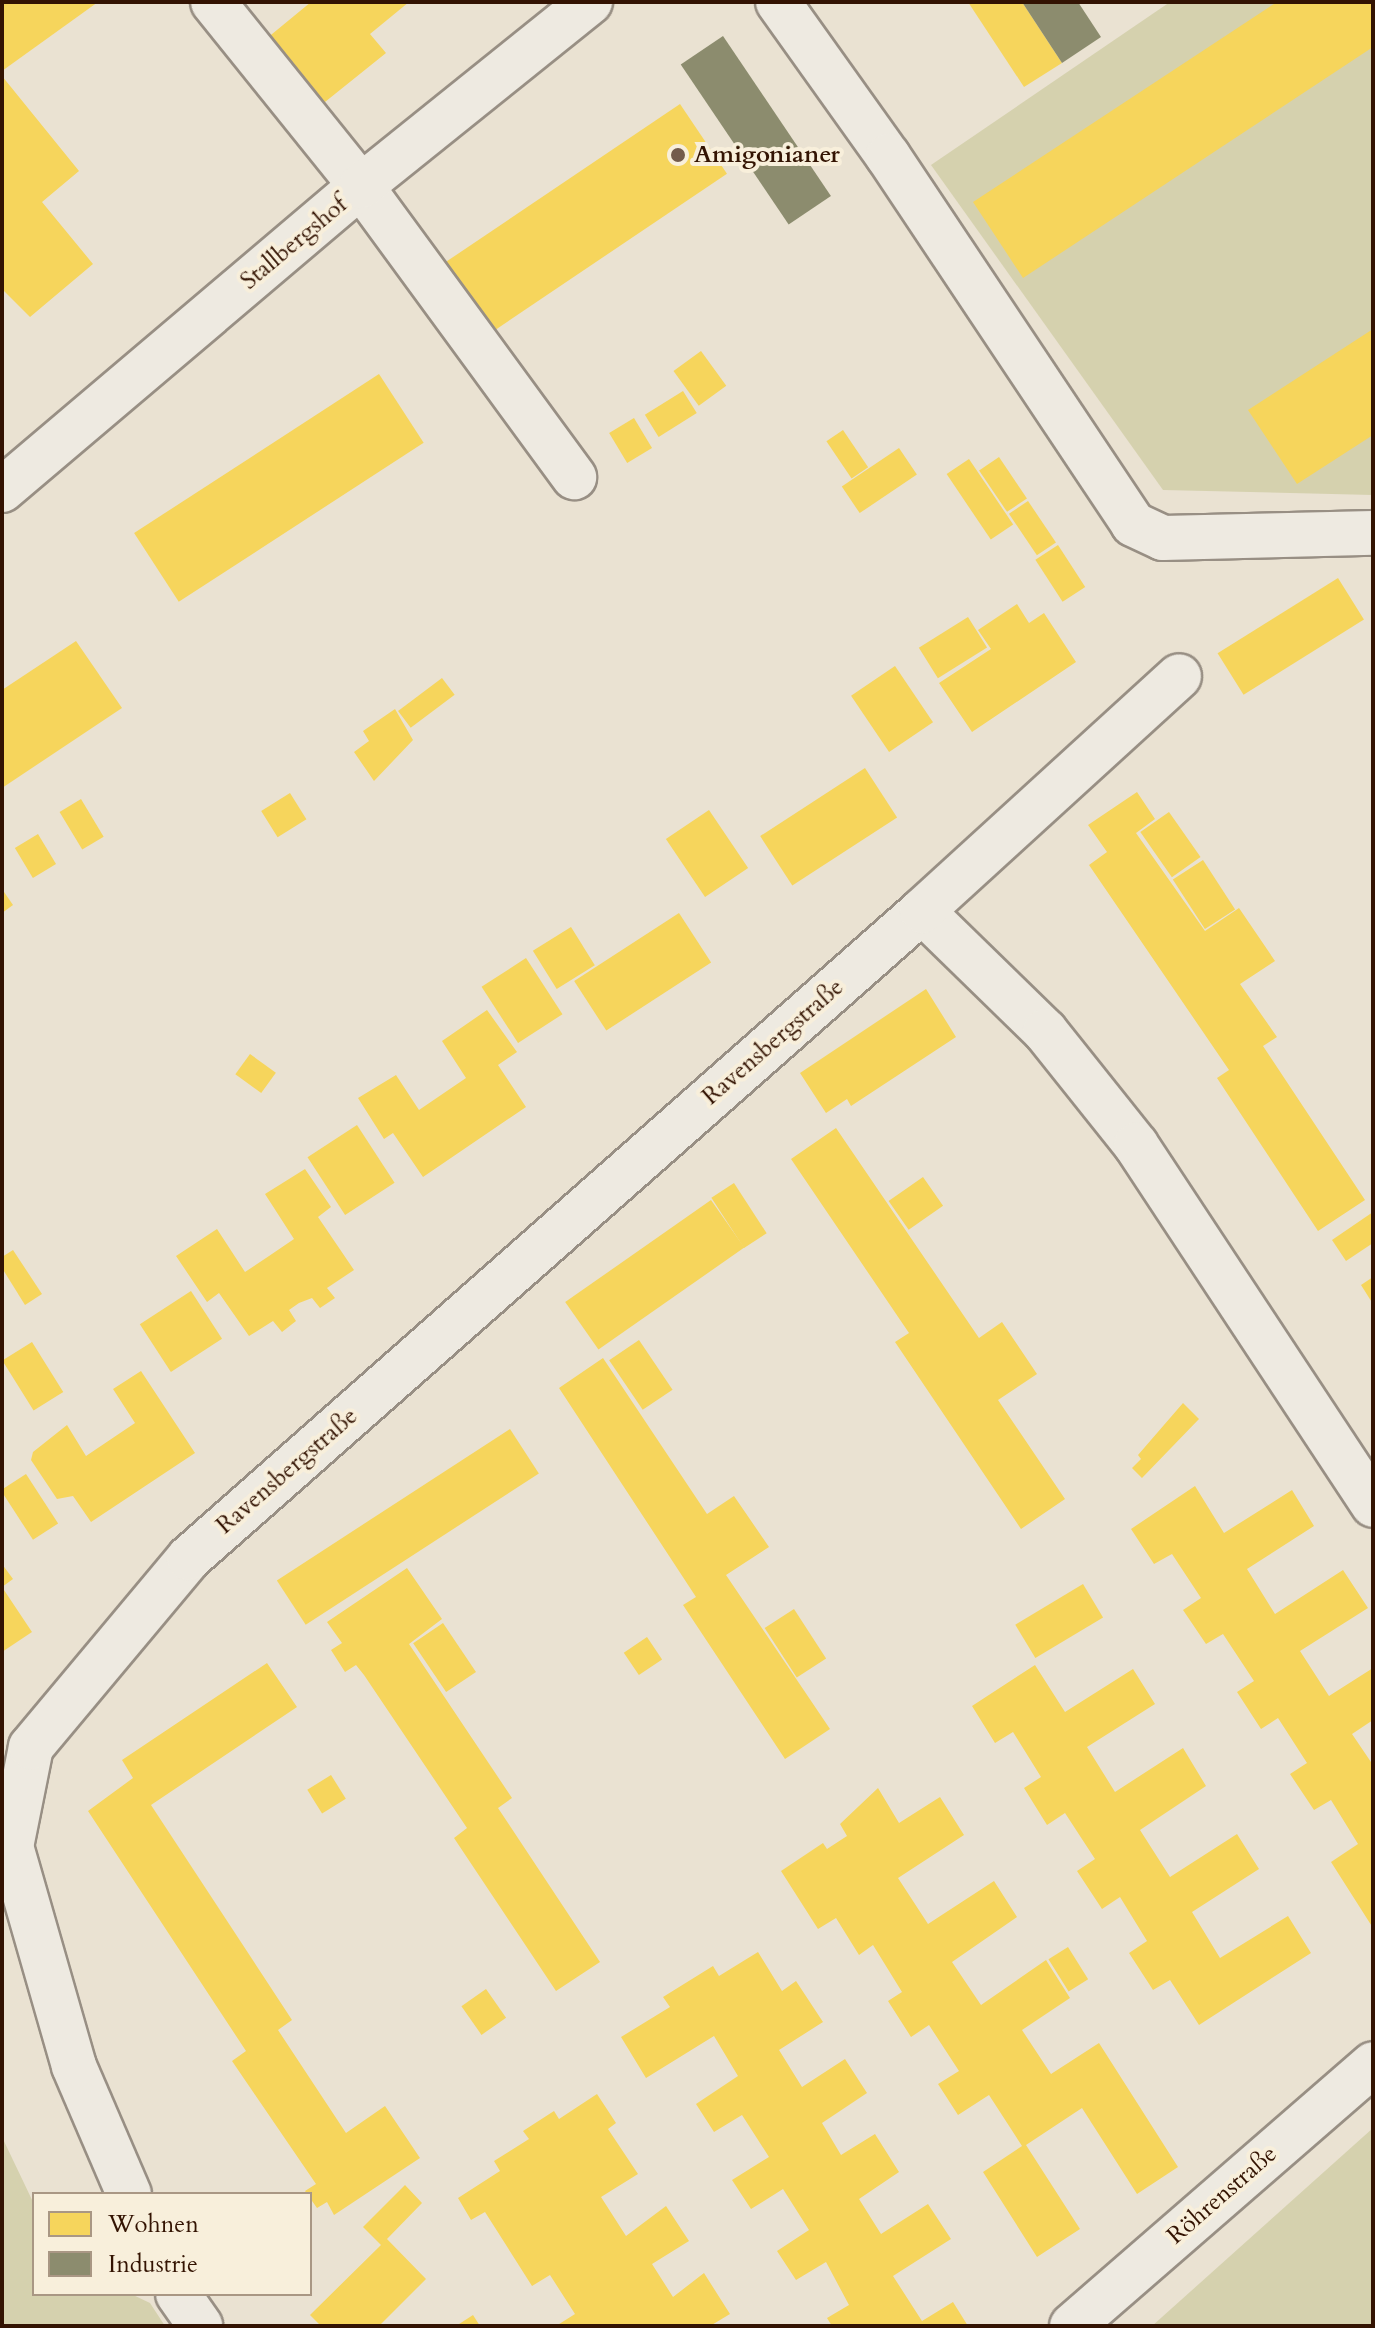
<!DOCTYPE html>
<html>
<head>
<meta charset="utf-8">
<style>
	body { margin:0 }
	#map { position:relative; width:1375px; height:2328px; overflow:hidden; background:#eae2d2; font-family:Cardo,serif }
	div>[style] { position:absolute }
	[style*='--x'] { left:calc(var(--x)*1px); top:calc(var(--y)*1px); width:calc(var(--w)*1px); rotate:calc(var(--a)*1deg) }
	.green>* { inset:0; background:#d5d1ae }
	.homes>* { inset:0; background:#f6d55c; transform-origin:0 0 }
	.industry>* { inset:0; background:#8c8c6e; transform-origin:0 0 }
	.roads { filter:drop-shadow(2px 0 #988f84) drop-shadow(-2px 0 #988f84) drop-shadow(0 2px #988f84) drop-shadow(0 -2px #988f84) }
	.minor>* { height:44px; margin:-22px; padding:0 22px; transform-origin:22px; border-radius:22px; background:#eeeae1 }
	.dots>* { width:22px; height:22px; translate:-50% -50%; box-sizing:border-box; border:4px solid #f8efdb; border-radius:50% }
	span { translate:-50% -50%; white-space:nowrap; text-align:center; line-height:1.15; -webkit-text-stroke:8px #f8efdb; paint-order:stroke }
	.poi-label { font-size:24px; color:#331302; font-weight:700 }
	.left { translate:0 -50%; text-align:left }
	.street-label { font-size:24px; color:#331302 }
	.frame { position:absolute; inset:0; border:4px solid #331302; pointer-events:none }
	.legend { position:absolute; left:32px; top:2192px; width:280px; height:104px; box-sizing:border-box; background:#f8efdb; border:2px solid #a99784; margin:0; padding:10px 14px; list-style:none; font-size:24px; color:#331302 }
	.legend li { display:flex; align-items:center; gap:16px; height:40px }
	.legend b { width:40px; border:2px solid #a99784 }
</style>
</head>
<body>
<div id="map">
	<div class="green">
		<div style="clip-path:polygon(1170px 2px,1373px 2px,1373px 495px,1163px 490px,931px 165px)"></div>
		<div style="clip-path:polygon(1373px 2128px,1373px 2326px,1152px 2326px)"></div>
		<div style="clip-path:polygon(2px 2137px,34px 2204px,34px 2294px,131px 2294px,150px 2303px,165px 2326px,2px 2326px)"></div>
	</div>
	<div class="homes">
		<div style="clip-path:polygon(2px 2px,98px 2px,2px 71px)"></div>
		<div style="clip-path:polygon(311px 2px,409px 2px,370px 34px,386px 53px,320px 106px,266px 39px)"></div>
		<div style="clip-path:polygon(968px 2px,1022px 2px,1062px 63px,1024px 87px)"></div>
		<div style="clip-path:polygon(1277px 2px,1373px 2px,1373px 47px,1023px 278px,973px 202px)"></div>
		<div style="clip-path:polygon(2px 76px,79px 171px,42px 202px,93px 264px,30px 317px,2px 289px)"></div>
		<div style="left:680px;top:104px;width:84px;height:293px;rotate:56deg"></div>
		<div style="clip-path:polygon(1373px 329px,1373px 435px,1297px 484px,1248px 410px)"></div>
		<div style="left:701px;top:351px;width:43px;height:34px;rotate:54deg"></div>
		<div style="left:379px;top:374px;width:82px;height:292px;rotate:57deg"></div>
		<div style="left:683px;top:391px;width:26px;height:45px;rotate:58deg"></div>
		<div style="left:634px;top:418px;width:35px;height:29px;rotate:59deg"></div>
		<div style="left:843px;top:430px;width:45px;height:20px;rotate:56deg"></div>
		<div style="left:899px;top:448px;width:32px;height:69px;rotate:56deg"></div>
		<div style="left:999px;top:457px;width:50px;height:24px;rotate:56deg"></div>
		<div style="left:969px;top:459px;width:79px;height:27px;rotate:56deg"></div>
		<div style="left:1028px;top:501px;width:50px;height:23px;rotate:56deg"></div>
		<div style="left:1058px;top:545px;width:50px;height:27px;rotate:57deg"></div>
		<div style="left:1338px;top:578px;width:49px;height:142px;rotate:58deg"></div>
		<div style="clip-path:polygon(1017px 604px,1029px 623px,1044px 613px,1076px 662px,972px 732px,939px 683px,991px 649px,978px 630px)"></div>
		<div style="left:968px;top:617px;width:36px;height:58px;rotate:58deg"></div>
		<div style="clip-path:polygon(76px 641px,122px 708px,2px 788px,2px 690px)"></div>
		<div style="left:895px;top:666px;width:68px;height:53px;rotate:56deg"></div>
		<div style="left:442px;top:678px;width:21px;height:55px;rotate:53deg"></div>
		<div style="clip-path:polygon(395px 709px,413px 740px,374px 781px,354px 752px,369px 741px,363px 731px)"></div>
		<div style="left:865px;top:768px;width:59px;height:125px;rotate:57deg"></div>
		<div style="clip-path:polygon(1137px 792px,1155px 819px,1136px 833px,1205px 931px,1239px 908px,1275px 961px,1240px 984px,1277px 1037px,1263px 1046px,1365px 1200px,1318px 1231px,1217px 1078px,1229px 1070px,1089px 865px,1107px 852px,1088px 825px)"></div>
		<div style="left:290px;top:793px;width:31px;height:34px;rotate:58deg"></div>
		<div style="left:81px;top:799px;width:44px;height:25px;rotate:59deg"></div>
		<div style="left:709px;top:810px;width:70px;height:52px;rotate:56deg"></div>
		<div style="left:1169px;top:812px;width:55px;height:35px;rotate:55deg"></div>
		<div style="left:38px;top:834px;width:35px;height:27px;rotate:59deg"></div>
		<div style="left:1203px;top:860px;width:59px;height:36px;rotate:57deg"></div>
		<div style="clip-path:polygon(2px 889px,13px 905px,2px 913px)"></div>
		<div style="left:679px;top:913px;width:59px;height:125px;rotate:57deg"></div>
		<div style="left:571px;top:927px;width:45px;height:45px;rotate:58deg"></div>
		<div style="left:526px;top:958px;width:67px;height:53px;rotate:57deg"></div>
		<div style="clip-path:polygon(926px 989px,956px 1037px,851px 1106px,847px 1099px,826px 1113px,800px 1073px)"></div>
		<div style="clip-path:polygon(487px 1010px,517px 1052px,498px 1065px,526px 1107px,423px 1177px,393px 1133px,384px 1139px,358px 1098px,396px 1075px,419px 1110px,466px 1078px,442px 1041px)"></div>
		<div style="left:250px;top:1054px;width:32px;height:25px;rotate:36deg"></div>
		<div style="left:357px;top:1125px;width:69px;height:59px;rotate:57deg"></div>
		<div style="clip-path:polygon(836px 1128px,979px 1338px,1002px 1322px,1037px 1374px,998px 1400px,1065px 1499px,1021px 1529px,895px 1342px,909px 1333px,791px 1159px)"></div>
		<div style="clip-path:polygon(305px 1169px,331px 1207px,318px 1217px,354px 1270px,327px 1288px,335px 1298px,320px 1308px,312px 1298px,299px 1303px,289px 1310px,296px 1321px,282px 1332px,273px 1321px,249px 1336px,219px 1293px,207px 1302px,176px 1256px,217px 1229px,245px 1272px,269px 1256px,294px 1239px,265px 1194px)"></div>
		<div style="left:923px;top:1177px;width:35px;height:42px;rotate:55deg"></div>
		<div style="left:734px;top:1183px;width:60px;height:27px;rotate:57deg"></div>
		<div style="left:711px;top:1200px;width:58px;height:178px;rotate:55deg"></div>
		<div style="clip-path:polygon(1373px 1212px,1373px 1243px,1346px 1261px,1332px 1240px)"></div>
		<div style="clip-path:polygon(13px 1250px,42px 1294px,25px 1305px,2px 1268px,2px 1257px)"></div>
		<div style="clip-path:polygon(1373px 1277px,1373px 1304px,1361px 1285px)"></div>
		<div style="left:191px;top:1291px;width:57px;height:61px;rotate:57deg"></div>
		<div style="left:639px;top:1340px;width:60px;height:36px;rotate:56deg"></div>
		<div style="left:32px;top:1342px;width:59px;height:35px;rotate:58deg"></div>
		<div style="clip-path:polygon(603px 1358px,707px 1514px,734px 1496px,769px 1547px,726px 1575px,830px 1729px,785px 1759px,683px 1605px,696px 1597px,559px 1388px)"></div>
		<div style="clip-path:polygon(141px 1371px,195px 1453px,91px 1522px,73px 1496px,57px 1499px,31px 1460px,33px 1452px,67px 1425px,86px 1456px,135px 1423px,113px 1389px)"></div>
		<div style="clip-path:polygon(1183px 1403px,1199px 1419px,1142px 1478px,1132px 1468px,1141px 1459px,1138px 1455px)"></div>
		<div style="left:510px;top:1429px;width:53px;height:278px;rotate:57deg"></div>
		<div style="left:26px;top:1474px;width:59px;height:30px;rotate:57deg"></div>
		<div style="clip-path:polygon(1195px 1486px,1224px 1533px,1292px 1490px,1314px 1526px,1247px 1569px,1275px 1614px,1343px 1570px,1368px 1608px,1300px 1651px,1329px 1696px,1373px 1668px,1373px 1720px,1352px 1734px,1373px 1765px,1373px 1928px,1331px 1862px,1358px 1844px,1331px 1800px,1314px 1810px,1290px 1774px,1307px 1763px,1278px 1718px,1261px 1729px,1237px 1692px,1254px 1681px,1223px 1634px,1206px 1644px,1183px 1610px,1201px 1598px,1172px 1554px,1154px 1564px,1131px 1529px)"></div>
		<div style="clip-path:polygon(2px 1564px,13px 1579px,2px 1587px,32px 1632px,2px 1652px)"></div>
		<div style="clip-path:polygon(407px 1568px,442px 1619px,409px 1644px,512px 1798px,498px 1808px,600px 1962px,556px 1991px,454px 1838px,467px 1828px,364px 1675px,356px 1665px,345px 1672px,331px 1650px,342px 1643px,327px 1622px)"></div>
		<div style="left:1083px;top:1584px;width:39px;height:79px;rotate:59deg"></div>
		<div style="left:794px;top:1609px;width:59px;height:35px;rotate:57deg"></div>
		<div style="left:443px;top:1623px;width:59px;height:36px;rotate:56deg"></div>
		<div style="left:647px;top:1637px;width:27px;height:28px;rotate:56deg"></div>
		<div style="clip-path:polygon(267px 1663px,297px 1707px,151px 1805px,292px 2020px,278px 2030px,346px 2133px,385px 2106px,420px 2158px,334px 2215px,327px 2202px,317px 2208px,305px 2191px,316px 2184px,232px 2061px,246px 2051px,88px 1811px,133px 1778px,122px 1760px)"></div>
		<div style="clip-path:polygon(1035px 1665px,1065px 1712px,1133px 1669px,1155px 1704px,1087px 1747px,1115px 1792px,1183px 1748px,1206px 1786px,1140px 1830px,1170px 1877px,1237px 1834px,1259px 1869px,1192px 1912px,1220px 1958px,1288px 1916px,1311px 1953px,1199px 2025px,1170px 1980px,1153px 1990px,1129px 1953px,1147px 1941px,1120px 1897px,1102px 1909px,1077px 1871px,1095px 1859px,1065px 1813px,1047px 1825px,1024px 1788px,1041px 1777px,1013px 1732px,995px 1743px,972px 1706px)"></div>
		<div style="left:331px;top:1775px;width:28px;height:28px;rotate:58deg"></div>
		<div style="clip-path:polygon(878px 1788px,899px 1823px,940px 1797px,964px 1835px,898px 1878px,928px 1924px,994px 1881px,1017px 1917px,952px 1962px,981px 2005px,1046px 1960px,1070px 1998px,1022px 2030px,1051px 2074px,1099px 2043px,1178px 2167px,1137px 2194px,1082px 2108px,1026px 2145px,1080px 2229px,1037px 2257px,983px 2172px,1022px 2146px,989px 2095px,958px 2115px,938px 2084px,959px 2071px,929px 2025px,911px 2037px,888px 2001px,902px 1992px,873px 1945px,859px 1955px,836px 1918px,818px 1929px,781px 1871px,823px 1843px,827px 1849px,847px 1836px,840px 1824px)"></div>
		<div style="left:1068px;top:1947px;width:38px;height:23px;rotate:58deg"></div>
		<div style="clip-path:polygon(758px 1952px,782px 1991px,796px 1981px,823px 2022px,779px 2050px,802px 2087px,845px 2059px,867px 2093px,822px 2123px,841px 2155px,875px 2134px,899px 2172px,859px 2199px,881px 2234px,928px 2204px,951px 2239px,893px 2276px,922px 2321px,953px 2302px,968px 2326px,832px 2326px,827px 2318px,849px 2305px,826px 2262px,796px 2280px,777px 2251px,809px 2230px,783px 2189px,751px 2209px,732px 2180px,769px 2157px,742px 2115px,714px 2132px,696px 2104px,738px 2076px,714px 2036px,646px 2078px,621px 2037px,670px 2007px,663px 1997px,713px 1966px,719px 1976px)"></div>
		<div style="left:486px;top:1989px;width:35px;height:30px;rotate:55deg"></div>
		<div style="clip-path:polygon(597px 2094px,616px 2123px,608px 2129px,638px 2174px,601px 2197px,626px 2236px,666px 2206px,689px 2241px,652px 2264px,673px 2297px,704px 2273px,730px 2314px,710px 2326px,556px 2326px,575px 2314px,550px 2275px,532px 2286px,485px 2212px,471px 2220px,458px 2198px,500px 2171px,494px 2161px,529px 2139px,523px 2131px,554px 2111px,559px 2119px)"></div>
		<div style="clip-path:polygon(405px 2185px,422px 2203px,387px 2239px,426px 2279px,379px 2326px,321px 2326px,310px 2315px,381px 2245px,363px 2227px)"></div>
		<div style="clip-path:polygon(473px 2315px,480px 2326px,456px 2326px)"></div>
	</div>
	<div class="industry">
		<div style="clip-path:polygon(1022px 2px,1078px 2px,1101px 37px,1062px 63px)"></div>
		<div style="left:723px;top:36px;width:193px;height:51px;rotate:56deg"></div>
	</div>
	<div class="roads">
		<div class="minor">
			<div style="--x:213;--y:2;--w:236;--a:51.2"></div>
			<div style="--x:361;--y:186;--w:361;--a:53.8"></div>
			<div style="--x:778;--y:2;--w:189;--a:54.5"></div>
			<div style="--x:888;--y:156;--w:442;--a:56.3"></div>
			<div style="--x:1133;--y:524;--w:33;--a:25"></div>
			<div style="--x:1163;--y:538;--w:210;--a:-1.4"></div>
			<div style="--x:2;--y:490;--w:470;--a:-40.3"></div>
			<div style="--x:361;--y:186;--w:294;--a:-38.8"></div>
			<div style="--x:922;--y:911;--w:172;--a:44.3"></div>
			<div style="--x:1045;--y:1031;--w:146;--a:51.4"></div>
			<div style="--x:1136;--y:1145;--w:431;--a:56.6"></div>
			<div style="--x:129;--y:2194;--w:139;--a:-113.3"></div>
			<div style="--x:74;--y:2066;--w:228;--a:-106"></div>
			<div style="--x:11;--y:1847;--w:102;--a:-78.7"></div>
			<div style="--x:31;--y:1747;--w:246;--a:-50.1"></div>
			<div style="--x:189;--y:1558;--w:978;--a:-41.43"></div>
			<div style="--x:922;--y:911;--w:348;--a:-42.4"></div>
			<div style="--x:178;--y:2294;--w:39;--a:55"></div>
			<div style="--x:1072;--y:2326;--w:399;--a:-41"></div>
		</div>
	</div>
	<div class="dots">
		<div style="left:678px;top:155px;background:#735b4b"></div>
	</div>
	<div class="poi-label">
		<span class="left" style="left:694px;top:155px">Amigonianer</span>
	</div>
	<div class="street-label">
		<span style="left:294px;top:243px;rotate:-40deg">Stallbergshof</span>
		<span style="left:773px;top:1042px;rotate:-41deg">Ravensbergstraße</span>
		<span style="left:287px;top:1471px;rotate:-41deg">Ravensbergstraße</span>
		<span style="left:1222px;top:2195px;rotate:-41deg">Röhrenstraße</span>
	</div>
	<div class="frame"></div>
	<ul class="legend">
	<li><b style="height:22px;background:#f6d55c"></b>Wohnen</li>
	<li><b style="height:22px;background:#8c8c6e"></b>Industrie</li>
	</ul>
</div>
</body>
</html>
